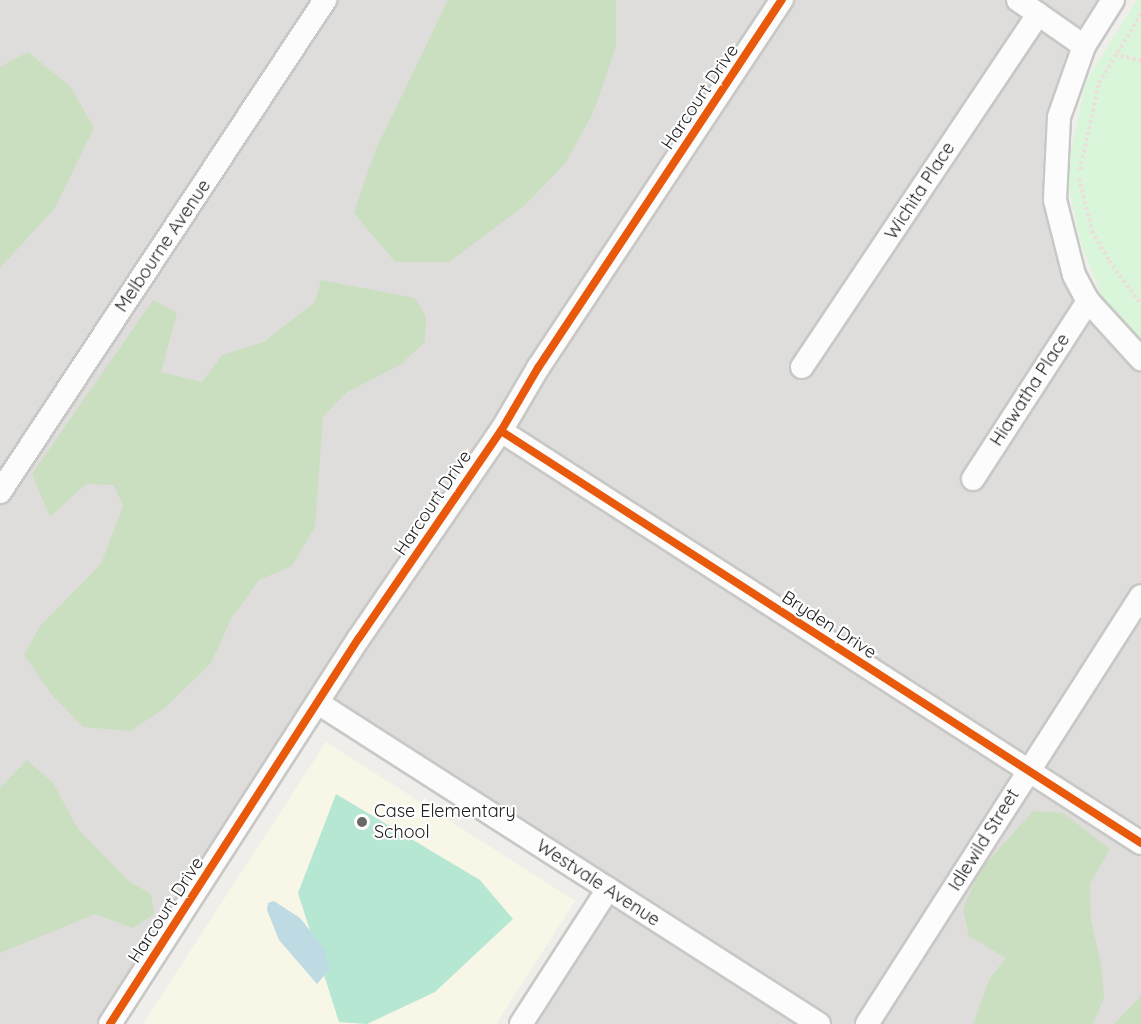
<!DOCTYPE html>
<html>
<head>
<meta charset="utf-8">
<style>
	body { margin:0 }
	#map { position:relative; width:1141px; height:1024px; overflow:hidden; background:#f0eeea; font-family:Quicksand,sans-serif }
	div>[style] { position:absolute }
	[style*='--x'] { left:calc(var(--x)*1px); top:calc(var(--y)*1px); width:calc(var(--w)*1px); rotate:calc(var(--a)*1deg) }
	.residential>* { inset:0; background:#dfdddb }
	.education>* { inset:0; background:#f8f7e7 }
	.forest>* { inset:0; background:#cadfbf }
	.park>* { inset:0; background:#d9f5da }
	.pitch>* { inset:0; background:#b5e7d3 }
	.water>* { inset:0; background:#bedae3 }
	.path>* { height:4px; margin-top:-2px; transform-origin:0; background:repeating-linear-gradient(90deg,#eddddb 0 3px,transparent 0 6px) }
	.roads { filter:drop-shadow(2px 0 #c8c8c6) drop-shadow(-2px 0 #c8c8c6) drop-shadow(0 2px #c8c8c6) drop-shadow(0 -2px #c8c8c6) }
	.street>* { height:22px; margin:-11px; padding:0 11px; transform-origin:11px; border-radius:11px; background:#fdfcfc }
	.cycleway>* { height:8px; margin:-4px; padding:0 4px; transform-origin:4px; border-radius:4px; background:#e8590c }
	.dots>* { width:16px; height:16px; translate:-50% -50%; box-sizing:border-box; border:3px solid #fff; border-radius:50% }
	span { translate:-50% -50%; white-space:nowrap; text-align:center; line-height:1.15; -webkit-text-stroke:4.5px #fff; paint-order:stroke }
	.street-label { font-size:18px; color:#212121 }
	.poi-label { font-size:18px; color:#212121 }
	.left { translate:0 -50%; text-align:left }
</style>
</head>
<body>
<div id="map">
	<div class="residential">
		<div style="clip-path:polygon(0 0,1113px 0,1056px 135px,1074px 275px,1141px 359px,1141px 1024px,521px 1024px,608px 889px,318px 703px,110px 1024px,0 1024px)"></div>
	</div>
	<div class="education">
		<div style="clip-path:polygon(326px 742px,575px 901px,496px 1024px,143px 1024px)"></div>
	</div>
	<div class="forest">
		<div style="clip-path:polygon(448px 0,616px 0,616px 46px,593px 113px,565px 164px,525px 205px,449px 262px,395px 262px,354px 213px,375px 151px)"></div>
		<div style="clip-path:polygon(28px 52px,70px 86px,94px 128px,55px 208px,0 268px,0 67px)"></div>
		<div style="clip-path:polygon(321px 280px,415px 298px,426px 317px,425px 342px,400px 365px,347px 392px,323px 417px,315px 527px,292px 566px,259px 580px,231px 619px,211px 663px,165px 708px,130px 731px,83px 727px,52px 695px,24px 655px,40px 626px,101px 564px,123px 506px,114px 485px,86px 484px,50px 517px,32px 474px,153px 300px,177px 313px,161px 372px,202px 382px,222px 355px,264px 342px,315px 302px)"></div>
		<div style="clip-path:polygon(27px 760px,53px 783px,78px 829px,130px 882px,151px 894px,154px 914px,133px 928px,95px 914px,0 953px,0 788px)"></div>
		<div style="clip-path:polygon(1033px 811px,1063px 813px,1110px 849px,1090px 884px,1091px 921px,1101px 964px,1104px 998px,1093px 1024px,973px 1024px,990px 978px,1006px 958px,969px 936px,963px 909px,980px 870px)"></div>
		<div style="clip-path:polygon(1141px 996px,1141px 1024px,1114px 1024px)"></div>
	</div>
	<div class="park">
		<div style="clip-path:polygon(1137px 0,1141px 0,1141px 340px,1104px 300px,1081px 244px,1066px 174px,1086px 81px)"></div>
	</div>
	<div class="pitch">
		<div style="clip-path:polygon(336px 794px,480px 880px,513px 919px,435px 992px,367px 1024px,339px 1022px,298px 893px)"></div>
	</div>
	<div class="water">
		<div style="clip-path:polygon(274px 901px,300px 918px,324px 948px,330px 969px,317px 984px,279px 940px,267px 910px,268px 903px)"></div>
	</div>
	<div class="path">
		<div style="--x:1115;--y:54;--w:27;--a:15"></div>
		<div style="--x:1080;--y:170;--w:89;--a:-77.7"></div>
		<div style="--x:1099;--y:83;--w:81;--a:-58.7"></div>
		<div style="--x:1079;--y:178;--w:55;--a:76.2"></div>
		<div style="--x:1092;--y:231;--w:34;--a:60"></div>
		<div style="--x:1109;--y:261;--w:54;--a:53.3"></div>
	</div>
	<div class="roads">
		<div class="street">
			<div style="--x:1018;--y:0;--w:80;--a:34.9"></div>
			<div style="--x:1113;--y:0;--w:54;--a:122.2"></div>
			<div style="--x:1084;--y:46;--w:75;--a:109.4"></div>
			<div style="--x:1059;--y:117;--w:83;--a:92.8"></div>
			<div style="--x:1055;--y:200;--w:77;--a:75.8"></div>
			<div style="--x:1074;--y:275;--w:30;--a:62"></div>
			<div style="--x:1088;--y:301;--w:79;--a:47.6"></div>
			<div style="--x:802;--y:367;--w:425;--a:-56.2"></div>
			<div style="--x:501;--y:431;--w:761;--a:32.77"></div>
			<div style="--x:973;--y:479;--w:212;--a:-57.1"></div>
			<div style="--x:0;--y:492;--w:590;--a:-56.55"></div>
			<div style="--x:318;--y:703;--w:595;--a:32.65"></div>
			<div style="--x:110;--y:1024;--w:459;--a:-57.2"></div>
			<div style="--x:359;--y:638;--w:251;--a:-55.6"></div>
			<div style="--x:501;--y:431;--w:73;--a:-59.6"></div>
			<div style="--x:538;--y:368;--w:442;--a:-56.5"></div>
			<div style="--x:521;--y:1024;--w:161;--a:-57.2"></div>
			<div style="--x:867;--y:1024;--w:508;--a:-57.37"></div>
		</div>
	</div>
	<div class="cycleway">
		<div style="--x:501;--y:431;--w:761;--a:32.77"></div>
		<div style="--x:110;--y:1024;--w:459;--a:-57.2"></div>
		<div style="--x:359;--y:638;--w:251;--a:-55.6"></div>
		<div style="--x:501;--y:431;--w:73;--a:-59.6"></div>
		<div style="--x:538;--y:368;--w:442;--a:-56.5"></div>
	</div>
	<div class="dots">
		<div style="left:362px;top:822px;background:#696967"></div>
	</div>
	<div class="street-label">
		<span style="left:700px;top:97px;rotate:-56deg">Harcourt Drive</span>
		<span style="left:920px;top:191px;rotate:-57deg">Wichita Place</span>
		<span style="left:163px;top:246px;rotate:-56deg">Melbourne Avenue</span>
		<span style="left:1030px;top:390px;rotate:-57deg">Hiawatha Place</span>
		<span style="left:433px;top:503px;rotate:-56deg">Harcourt Drive</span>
		<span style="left:829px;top:625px;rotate:33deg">Bryden Drive</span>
		<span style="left:984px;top:840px;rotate:-58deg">Idlewild Street</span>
		<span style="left:598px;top:883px;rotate:33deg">Westvale Avenue</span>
		<span style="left:166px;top:910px;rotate:-57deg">Harcourt Drive</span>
	</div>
	<div class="poi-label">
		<span class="left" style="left:374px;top:822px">Case Elementary<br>School</span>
	</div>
</div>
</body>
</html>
